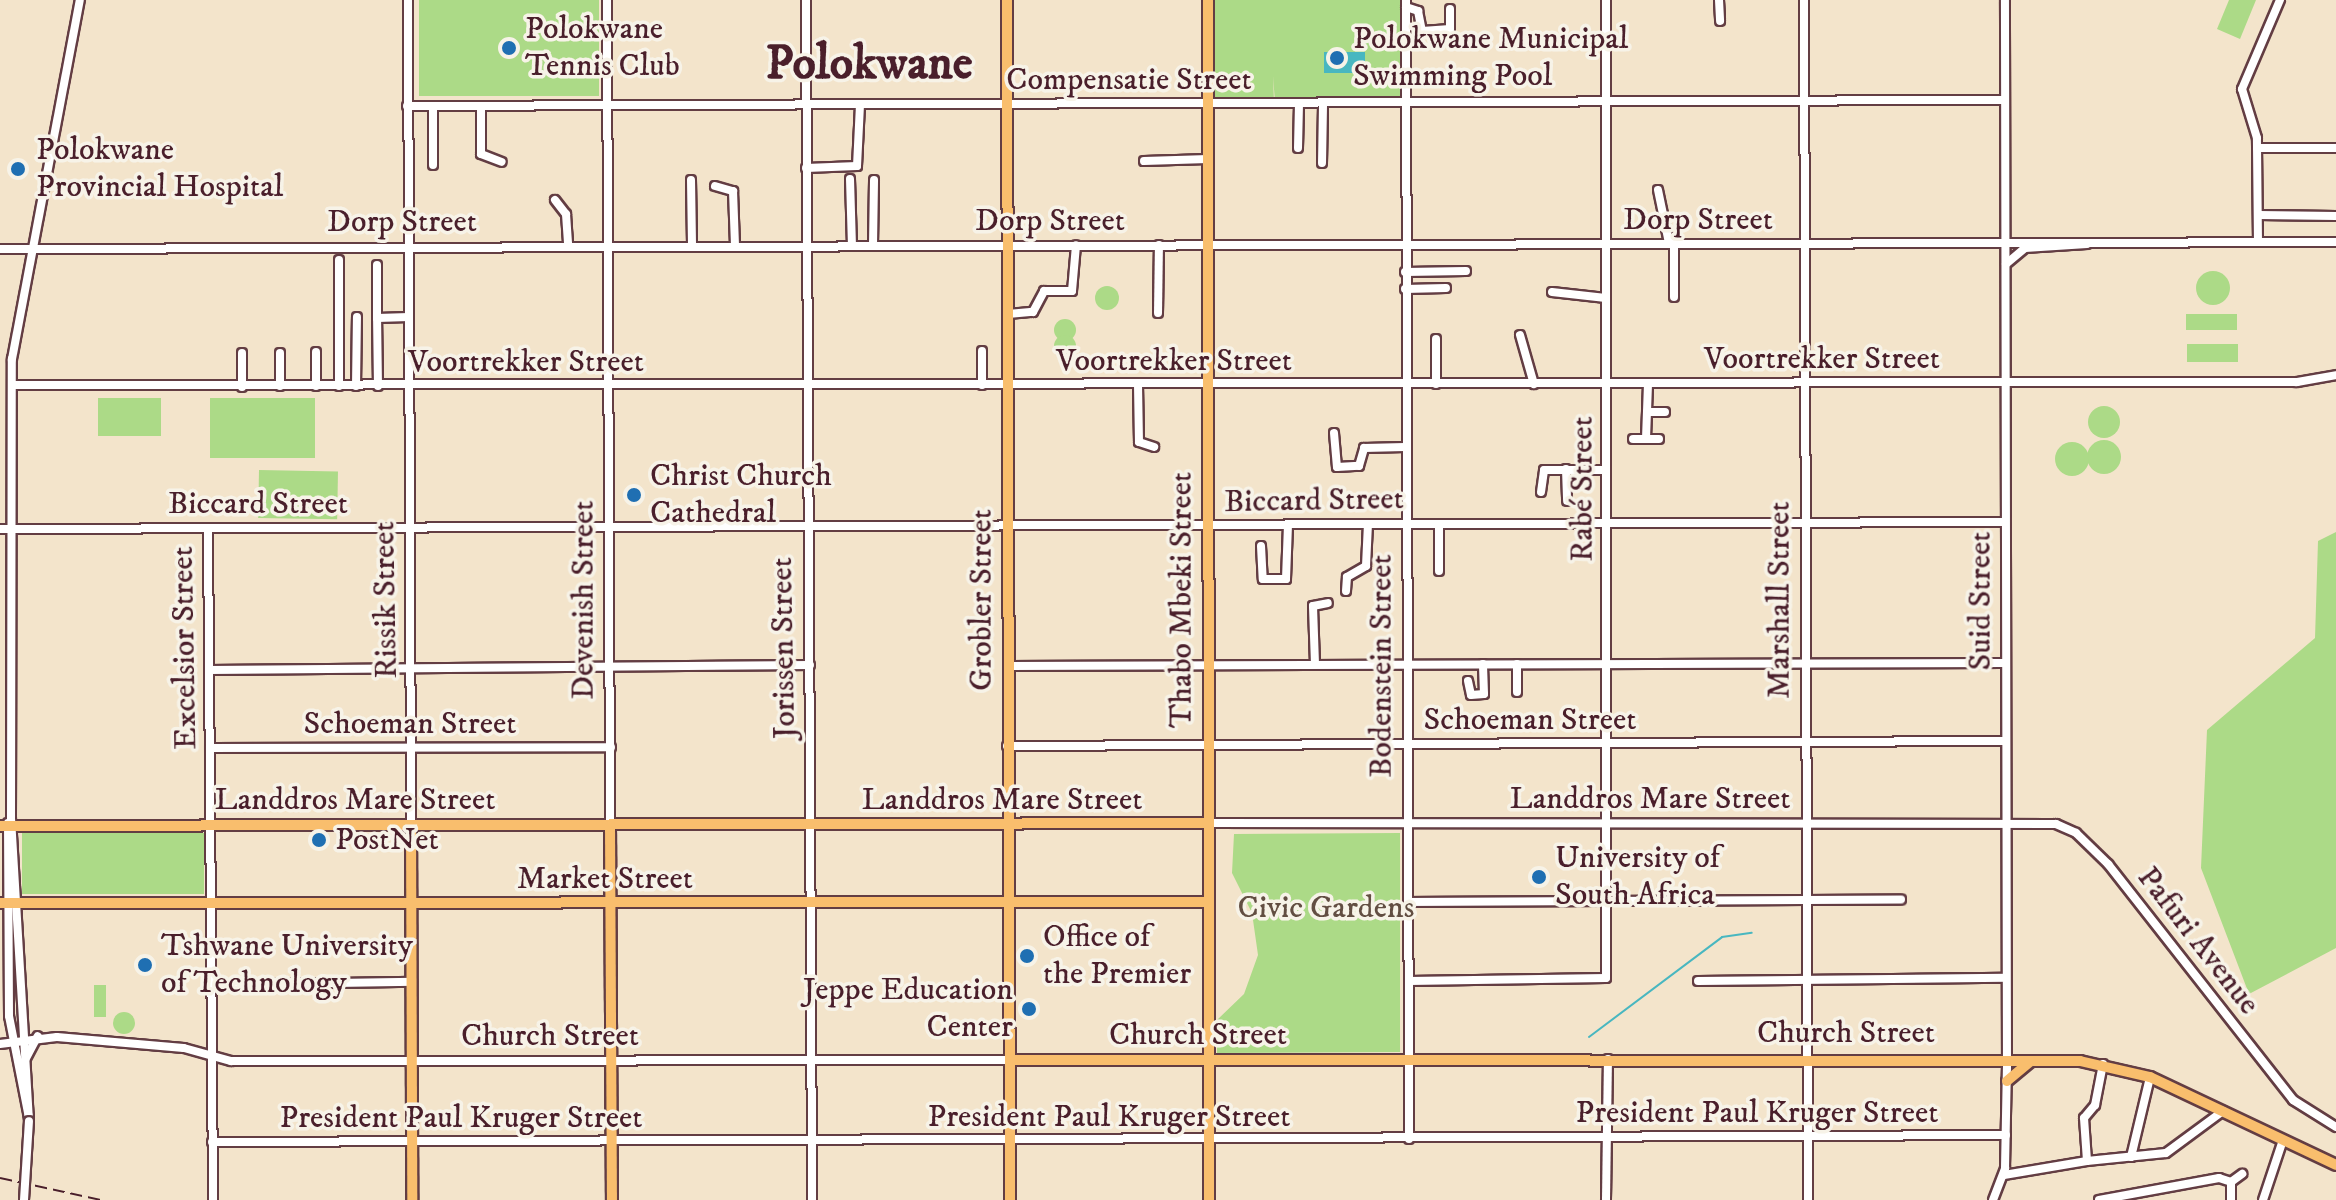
<!DOCTYPE html>
<html>
<head>
<meta charset="utf-8">
<style>
	body { margin:0 }
	#map { position:relative; width:2336px; height:1200px; overflow:hidden; background:#f3e4cb; font-family:"IM FELL DW Pica",serif }
	div>[style] { position:absolute }
	[style*='--x'] { left:calc(var(--x)*1px); top:calc(var(--y)*1px); width:calc(var(--w)*1px); rotate:calc(var(--a)*1deg) }
	.green>* { inset:0; background:#acda87; transform-origin:0 0 }
	.round { border-radius:50% }
	.water>* { inset:0; background:#48b7c0; transform-origin:0 0 }
	.stream>* { height:2px; margin:-1px; padding:0 1px; transform-origin:1px; border-radius:1px; background:#48b7c0 }
	.roads { filter:drop-shadow(2px 0 #633d43) drop-shadow(-2px 0 #633d43) drop-shadow(0 2px #633d43) drop-shadow(0 -2px #633d43) }
	.minor>* { height:8px; margin:-4px; padding:0 4px; transform-origin:4px; border-radius:4px; background:#fff }
	.major>* { height:10px; margin:-5px; padding:0 5px; transform-origin:5px; border-radius:5px; background:#f9be6d }
	.rail>* { height:2px; margin-top:-1px; transform-origin:0; background:repeating-linear-gradient(90deg,#4a1f2b 0 12px,transparent 0 18px) }
	.bridges { filter:drop-shadow(2px 0 #633d43) drop-shadow(-2px 0 #633d43) drop-shadow(0 2px #633d43) drop-shadow(0 -2px #633d43) }
	.minor-bridge>* { height:8px; margin:-4px; padding:0 4px; transform-origin:4px; border-radius:4px; background:#fff }
	.dots>* { width:22px; height:22px; translate:-50% -50%; box-sizing:border-box; border:4px solid #f7f3e8; border-radius:50% }
	span { translate:-50% -50%; white-space:nowrap; text-align:center; line-height:1.15; -webkit-text-stroke:7px #f7f3e8; paint-order:stroke }
	.poi-label { font-size:32px; color:#4a1f2b }
	.left { translate:0 -50%; text-align:left }
	.right { translate:-100% -50%; text-align:right }
	.street-label { font-size:32px; color:#4a1f2b }
	.park-label { font-size:32px; color:#624e42 }
	.town-label { font-size:48px; color:#4a1f2b; font-weight:700 }
</style>
</head>
<body>
<div id="map">
	<div class="green">
		<div style="left:419px;top:0;width:180px;height:96px"></div>
		<div style="clip-path:polygon(1213px 0,1402px 0,1403px 101px,1275px 102px,1273px 76px,1274px 102px,1213px 102px)"></div>
		<div style="clip-path:polygon(2229px 0,2256px 0,2240px 39px,2217px 29px)"></div>
		<div class="round" style="left:2196px;top:271px;width:34px;height:34px"></div>
		<div class="round" style="left:1095px;top:286px;width:24px;height:24px"></div>
		<div style="left:2186px;top:314px;width:51px;height:16px"></div>
		<div class="round" style="left:1054px;top:319px;width:22px;height:22px"></div>
		<div class="round" style="left:1054px;top:335px;width:22px;height:22px"></div>
		<div style="left:2238px;top:344px;width:18px;height:51px;rotate:90deg"></div>
		<div style="left:98px;top:398px;width:63px;height:38px"></div>
		<div style="left:210px;top:398px;width:105px;height:60px"></div>
		<div class="round" style="left:2088px;top:406px;width:32px;height:32px"></div>
		<div class="round" style="left:2087px;top:440px;width:34px;height:34px"></div>
		<div class="round" style="left:2055px;top:442px;width:34px;height:34px"></div>
		<div style="left:259px;top:470px;width:79px;height:48px;rotate:1deg"></div>
		<div style="clip-path:polygon(2336px 532px,2336px 948px,2249px 994px,2201px 868px,2207px 730px,2315px 638px,2318px 541px)"></div>
		<div style="left:22px;top:833px;width:182px;height:61px"></div>
		<div style="clip-path:polygon(1400px 833px,1400px 1052px,1217px 1053px,1217px 1020px,1244px 994px,1258px 955px,1252px 913px,1232px 873px,1234px 834px)"></div>
		<div style="left:94px;top:985px;width:12px;height:32px"></div>
		<div class="round" style="left:113px;top:1012px;width:22px;height:22px"></div>
	</div>
	<div class="water">
		<div style="left:1324px;top:52px;width:41px;height:21px"></div>
	</div>
	<div class="stream">
		<div style="--x:1589;--y:1037;--w:166;--a:-36.9"></div>
		<div style="--x:1722;--y:937;--w:30;--a:-8"></div>
	</div>
	<div class="roads">
		<div class="minor">
			<div style="--x:408;--y:0;--w:825;--a:89.79"></div>
			<div style="--x:607;--y:0;--w:826;--a:89.79"></div>
			<div style="--x:806;--y:0;--w:1200;--a:89.71"></div>
			<div style="--x:1406;--y:0;--w:1139;--a:89.85"></div>
			<div style="--x:1719;--y:0;--w:21;--a:87"></div>
			<div style="--x:1804;--y:0;--w:1200;--a:89.81"></div>
			<div style="--x:1406;--y:7;--w:13;--a:18"></div>
			<div style="--x:1418;--y:11;--w:20;--a:79"></div>
			<div style="--x:1422;--y:31;--w:28;--a:-4"></div>
			<div style="--x:1450;--y:29;--w:20;--a:-90"></div>
			<div style="--x:407;--y:106;--w:1598;--a:-0.22"></div>
			<div style="--x:481;--y:106;--w:48;--a:90"></div>
			<div style="--x:481;--y:154;--w:22;--a:21"></div>
			<div style="--x:1298;--y:148;--w:45;--a:-88.7"></div>
			<div style="--x:2257;--y:148;--w:79;--a:0"></div>
			<div style="--x:1144;--y:161;--w:64;--a:-1.8"></div>
			<div style="--x:1322;--y:163;--w:60;--a:-89"></div>
			<div style="--x:433;--y:165;--w:59;--a:-90"></div>
			<div style="--x:806;--y:168;--w:51;--a:-2.2"></div>
			<div style="--x:857;--y:166;--w:62;--a:-87.2"></div>
			<div style="--x:850;--y:179;--w:66;--a:88.3"></div>
			<div style="--x:691;--y:180;--w:65;--a:89.1"></div>
			<div style="--x:715;--y:186;--w:19;--a:16"></div>
			<div style="--x:733;--y:191;--w:55;--a:87.9"></div>
			<div style="--x:1658;--y:190;--w:54;--a:78.3"></div>
			<div style="--x:555;--y:200;--w:18;--a:52"></div>
			<div style="--x:566;--y:214;--w:32;--a:86"></div>
			<div style="--x:2259;--y:215;--w:77;--a:0.7"></div>
			<div style="--x:2258;--y:242;--w:104;--a:-90.6"></div>
			<div style="--x:2257;--y:138;--w:51;--a:-107"></div>
			<div style="--x:2242;--y:89;--w:97;--a:-66.9"></div>
			<div style="--x:1674;--y:243;--w:54;--a:90"></div>
			<div style="--x:873;--y:245;--w:65;--a:-89.1"></div>
			<div style="--x:0;--y:249;--w:2336;--a:-0.17"></div>
			<div style="--x:2006;--y:264;--w:25;--a:-40"></div>
			<div style="--x:2025;--y:248;--w:62;--a:-3.7"></div>
			<div style="--x:1405;--y:272;--w:61;--a:-0.9"></div>
			<div style="--x:1405;--y:289;--w:41;--a:-1.4"></div>
			<div style="--x:1552;--y:292;--w:54;--a:6.3"></div>
			<div style="--x:1158;--y:313;--w:68;--a:-89.2"></div>
			<div style="--x:1008;--y:314;--w:25;--a:-5"></div>
			<div style="--x:1033;--y:312;--w:24;--a:-62"></div>
			<div style="--x:1044;--y:291;--w:28;--a:0"></div>
			<div style="--x:1072;--y:291;--w:46;--a:-85"></div>
			<div style="--x:377;--y:318;--w:53;--a:-90"></div>
			<div style="--x:1520;--y:335;--w:51;--a:74.1"></div>
			<div style="--x:1436;--y:339;--w:45;--a:90"></div>
			<div style="--x:316;--y:352;--w:34;--a:90"></div>
			<div style="--x:242;--y:353;--w:34;--a:90"></div>
			<div style="--x:280;--y:353;--w:33;--a:90"></div>
			<div style="--x:1648;--y:384;--w:55;--a:92.1"></div>
			<div style="--x:1646;--y:439;--w:13;--a:0"></div>
			<div style="--x:12;--y:385;--w:2285;--a:-0.08"></div>
			<div style="--x:2297;--y:382;--w:40;--a:-10"></div>
			<div style="--x:982;--y:385;--w:34;--a:-90"></div>
			<div style="--x:1138;--y:385;--w:57;--a:89"></div>
			<div style="--x:1139;--y:442;--w:16;--a:18"></div>
			<div style="--x:339;--y:386;--w:126;--a:-90"></div>
			<div style="--x:356;--y:386;--w:69;--a:-89.2"></div>
			<div style="--x:378;--y:386;--w:68;--a:-90.8"></div>
			<div style="--x:377;--y:318;--w:32;--a:-2"></div>
			<div style="--x:1647;--y:412;--w:18;--a:0"></div>
			<div style="--x:1334;--y:433;--w:34;--a:85"></div>
			<div style="--x:1337;--y:467;--w:22;--a:-3"></div>
			<div style="--x:1359;--y:466;--w:19;--a:-74"></div>
			<div style="--x:1364;--y:448;--w:41;--a:-1.4"></div>
			<div style="--x:1633;--y:439;--w:13;--a:0"></div>
			<div style="--x:1566;--y:469;--w:32;--a:88"></div>
			<div style="--x:1541;--y:492;--w:22;--a:-82"></div>
			<div style="--x:1544;--y:470;--w:61;--a:0"></div>
			<div style="--x:1439;--y:525;--w:46;--a:90"></div>
			<div style="--x:208;--y:528;--w:672;--a:89.57"></div>
			<div style="--x:0;--y:529;--w:2004;--a:-0.2"></div>
			<div style="--x:1261;--y:546;--w:33;--a:87"></div>
			<div style="--x:1263;--y:579;--w:23;--a:0"></div>
			<div style="--x:1286;--y:579;--w:54;--a:-87.9"></div>
			<div style="--x:1346;--y:591;--w:14;--a:-86"></div>
			<div style="--x:1347;--y:577;--w:22;--a:-30"></div>
			<div style="--x:1366;--y:566;--w:42;--a:-87.3"></div>
			<div style="--x:1315;--y:664;--w:58;--a:-92"></div>
			<div style="--x:1313;--y:606;--w:15;--a:-11"></div>
			<div style="--x:1009;--y:666;--w:997;--a:-0.17"></div>
			<div style="--x:209;--y:670;--w:601;--a:-0.48"></div>
			<div style="--x:1468;--y:681;--w:14;--a:78"></div>
			<div style="--x:1471;--y:695;--w:13;--a:-4"></div>
			<div style="--x:1484;--y:694;--w:30;--a:-92"></div>
			<div style="--x:1517;--y:692;--w:28;--a:-90"></div>
			<div style="--x:1007;--y:746;--w:998;--a:-0.29"></div>
			<div style="--x:210;--y:748;--w:401;--a:-0.1"></div>
			<div style="--x:8;--y:823;--w:193;--a:89.7"></div>
			<div style="--x:9;--y:1016;--w:104;--a:78.9"></div>
			<div style="--x:1208;--y:823;--w:848;--a:0.07"></div>
			<div style="--x:2056;--y:824;--w:22;--a:24"></div>
			<div style="--x:2076;--y:833;--w:45;--a:44.1"></div>
			<div style="--x:2108;--y:864;--w:300;--a:51.9"></div>
			<div style="--x:2293;--y:1100;--w:51;--a:32.1"></div>
			<div style="--x:1409;--y:902;--w:492;--a:-0.3"></div>
			<div style="--x:1409;--y:981;--w:197;--a:-0.9"></div>
			<div style="--x:1606;--y:978;--w:978;--a:-90"></div>
			<div style="--x:1698;--y:981;--w:308;--a:-0.6"></div>
			<div style="--x:211;--y:985;--w:200;--a:-0.9"></div>
			<div style="--x:0;--y:1044;--w:57;--a:-7"></div>
			<div style="--x:57;--y:1037;--w:127;--a:5"></div>
			<div style="--x:184;--y:1048;--w:49;--a:15.5"></div>
			<div style="--x:231;--y:1061;--w:780;--a:-0.07"></div>
			<div style="--x:25;--y:1060;--w:27;--a:-62"></div>
			<div style="--x:2103;--y:1064;--w:42;--a:101"></div>
			<div style="--x:2095;--y:1105;--w:17;--a:130"></div>
			<div style="--x:2084;--y:1118;--w:43;--a:86"></div>
			<div style="--x:2087;--y:1161;--w:79;--a:-5.8"></div>
			<div style="--x:2166;--y:1153;--w:71;--a:-36.4"></div>
			<div style="--x:29;--y:1121;--w:302;--a:-93.4"></div>
			<div style="--x:11;--y:820;--w:461;--a:-89.9"></div>
			<div style="--x:12;--y:359;--w:365;--a:-79.3"></div>
			<div style="--x:212;--y:1142;--w:1794;--a:-0.22"></div>
			<div style="--x:2131;--y:1157;--w:82;--a:-76.6"></div>
			<div style="--x:2004;--y:1175;--w:84;--a:-9.6"></div>
			<div style="--x:2231;--y:1182;--w:14;--a:-36"></div>
			<div style="--x:1606;--y:1200;--w:141;--a:-89.2"></div>
			<div style="--x:1993;--y:1200;--w:34;--a:-69"></div>
			<div style="--x:2005;--y:1168;--w:100;--a:-88.9"></div>
			<div style="--x:2007;--y:1068;--w:1068;--a:-90.11"></div>
			<div style="--x:2099;--y:1200;--w:122;--a:-10.4"></div>
			<div style="--x:2219;--y:1178;--w:13;--a:18"></div>
			<div style="--x:2231;--y:1200;--w:18;--a:-90"></div>
			<div style="--x:2263;--y:1200;--w:63;--a:-71.6"></div>
		</div>
		<div class="major">
			<div style="--x:1007;--y:0;--w:1200;--a:89.86"></div>
			<div style="--x:1208;--y:0;--w:1200;--a:89.95"></div>
			<div style="--x:411;--y:825;--w:375;--a:89.8"></div>
			<div style="--x:0;--y:826;--w:1208;--a:-0.14"></div>
			<div style="--x:610;--y:826;--w:374;--a:89.7"></div>
			<div style="--x:0;--y:903;--w:1209;--a:-0.05"></div>
			<div style="--x:1011;--y:1060;--w:1069;--a:0.05"></div>
			<div style="--x:2080;--y:1061;--w:72;--a:12.9"></div>
			<div style="--x:2150;--y:1077;--w:206;--a:25.3"></div>
			<div style="--x:2007;--y:1081;--w:31;--a:-40"></div>
		</div>
	</div>
	<div class="rail">
		<div style="--x:0;--y:1178;--w:103;--a:12.3"></div>
	</div>
	<div class="bridges">
		<div class="minor-bridge">
			<div style="--x:24;--y:1200;--w:79;--a:-86.4"></div>
		</div>
	</div>
	<div class="dots">
		<div style="left:509px;top:48px;background:#1f6fb2"></div>
		<div style="left:1337px;top:58px;background:#1f6fb2"></div>
		<div style="left:18px;top:169px;background:#1f6fb2"></div>
		<div style="left:634px;top:495px;background:#1f6fb2"></div>
		<div style="left:319px;top:840px;background:#1f6fb2"></div>
		<div style="left:1539px;top:877px;background:#1f6fb2"></div>
		<div style="left:1027px;top:956px;background:#1f6fb2"></div>
		<div style="left:145px;top:965px;background:#1f6fb2"></div>
		<div style="left:1029px;top:1009px;background:#1f6fb2"></div>
	</div>
	<div class="poi-label">
		<span class="left" style="left:525px;top:48px">Polokwane<br>Tennis Club</span>
		<span class="left" style="left:1353px;top:58px">Polokwane Municipal<br>Swimming Pool</span>
		<span class="left" style="left:36px;top:169px">Polokwane<br>Provincial Hospital</span>
		<span class="left" style="left:650px;top:495px">Christ Church<br>Cathedral</span>
		<span class="left" style="left:335px;top:840px">PostNet</span>
		<span class="left" style="left:1555px;top:877px">University of<br>South Africa</span>
		<span class="left" style="left:1043px;top:956px">Office of<br>the Premier</span>
		<span class="left" style="left:161px;top:965px">Tshwane University<br>of Technology</span>
		<span class="right" style="left:1013px;top:1009px">Jeppe Education<br>Center</span>
	</div>
	<div class="street-label">
		<span style="left:1129px;top:80px">Compensatie Street</span>
		<span style="left:1698px;top:220px">Dorp Street</span>
		<span style="left:1050px;top:221px">Dorp Street</span>
		<span style="left:402px;top:222px">Dorp Street</span>
		<span style="left:1822px;top:359px">Voortrekker Street</span>
		<span style="left:1174px;top:361px">Voortrekker Street</span>
		<span style="left:526px;top:362px">Voortrekker Street</span>
		<span style="left:1583px;top:489px;rotate:-90deg">Rabé Street</span>
		<span style="left:1314px;top:501px;rotate:-1deg">Biccard Street</span>
		<span style="left:258px;top:504px">Biccard Street</span>
		<span style="left:386px;top:600px;rotate:-91deg">Rissik Street</span>
		<span style="left:584px;top:600px;rotate:-90deg">Devenish Street</span>
		<span style="left:982px;top:600px;rotate:-90deg">Grobler Street</span>
		<span style="left:1182px;top:600px;rotate:-90deg">Thabo Mbeki Street</span>
		<span style="left:1780px;top:600px;rotate:-90deg">Marshall Street</span>
		<span style="left:1981px;top:601px;rotate:-90deg">Suid Street</span>
		<span style="left:185px;top:648px;rotate:-91deg">Excelsior Street</span>
		<span style="left:784px;top:648px;rotate:-91deg">Jorissen Street</span>
		<span style="left:1382px;top:666px;rotate:-90deg">Bodenstein Street</span>
		<span style="left:1530px;top:720px">Schoeman Street</span>
		<span style="left:410px;top:724px">Schoeman Street</span>
		<span style="left:1650px;top:799px">Landdros Mare Street</span>
		<span style="left:355px;top:800px">Landdros Mare Street</span>
		<span style="left:1002px;top:800px">Landdros Mare Street</span>
		<span style="left:605px;top:879px">Market Street</span>
		<span style="left:2198px;top:941px;rotate:52deg">Pafuri Avenue</span>
		<span style="left:1846px;top:1033px">Church Street</span>
		<span style="left:1198px;top:1035px">Church Street</span>
		<span style="left:550px;top:1036px">Church Street</span>
		<span style="left:1757px;top:1113px">President Paul Kruger Street</span>
		<span style="left:1109px;top:1117px">President Paul Kruger Street</span>
		<span style="left:461px;top:1118px">President Paul Kruger Street</span>
	</div>
	<div class="park-label">
		<span style="left:1326px;top:908px">Civic Gardens</span>
	</div>
	<div class="town-label">
		<span style="left:869px;top:65px">Polokwane</span>
	</div>
</div>
</body>
</html>
